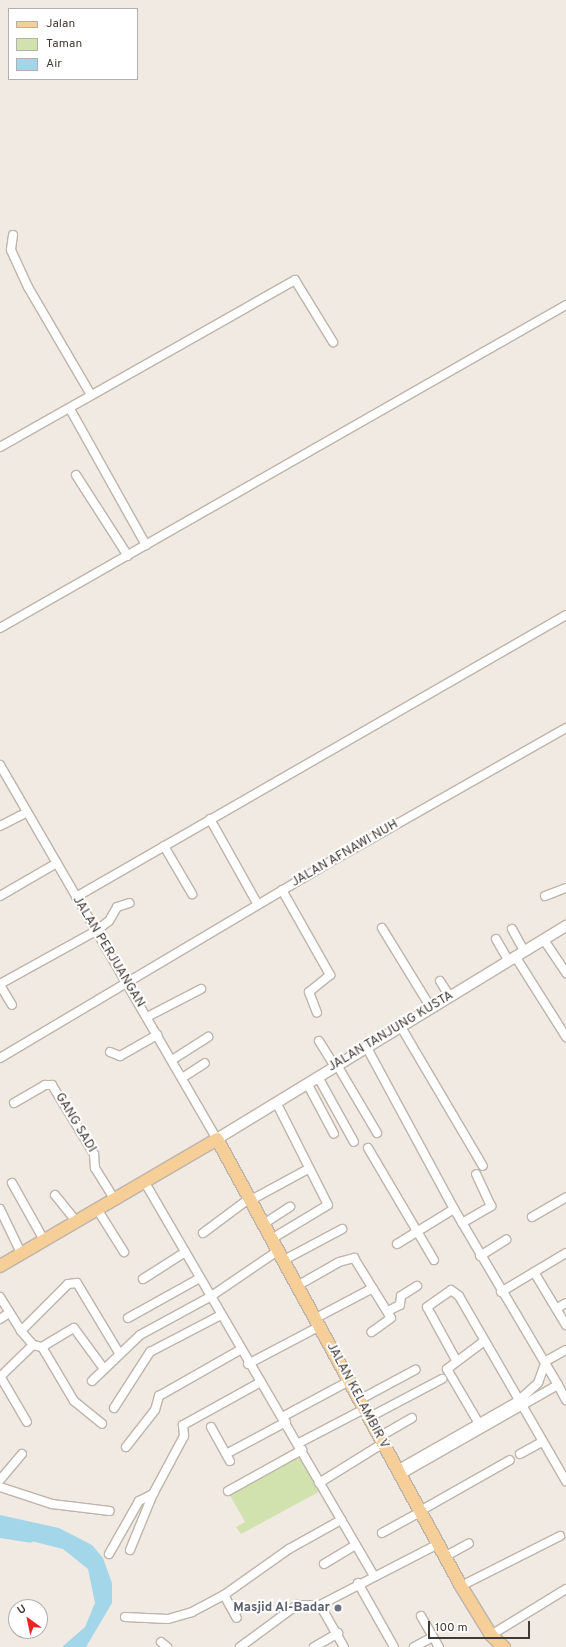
<!DOCTYPE html>
<html>
<head>
<meta charset="utf-8">
<style>
	body { margin:0 }
	#map { position:relative; width:566px; height:1647px; overflow:hidden; background:#f0eae3; font-family:Overpass,sans-serif }
	div>[style] { position:absolute }
	[style*='--x'] { left:calc(var(--x)*1px); top:calc(var(--y)*1px); width:calc(var(--w)*1px); rotate:calc(var(--a)*1deg) }
	.green>* { inset:0; background:#d2e2af }
	.water>* { inset:0; background:#a3d6e9 }
	.river>* { height:12px; margin:-6px; padding:0 6px; transform-origin:6px; border-radius:6px; background:#a3d6e9 }
	.roads { filter:drop-shadow(1px 0 #beb4aa) drop-shadow(-1px 0 #beb4aa) drop-shadow(0 1px #beb4aa) drop-shadow(0 -1px #beb4aa) }
	.minor>* { height:8px; margin:-4px; padding:0 4px; transform-origin:4px; border-radius:4px; background:#fff }
	.tertiary>* { height:10px; margin:-5px; padding:0 5px; transform-origin:5px; border-radius:5px; background:#fff }
	.primary>* { height:12px; margin:-6px; padding:0 6px; transform-origin:6px; border-radius:6px; background:#f6ce97 }
	.dots>* { width:11px; height:11px; translate:-50% -50%; box-sizing:border-box; border:2px solid #fff; border-radius:50% }
	span { translate:-50% -50%; white-space:nowrap; text-align:center; line-height:1.15; -webkit-text-stroke:4px #fff; paint-order:stroke }
	.street-label { font-size:13px; color:#413a34 }
	.worship-label { font-size:13px; color:#5b616d; font-weight:700 }
	.right { translate:-100% -50%; text-align:right }
	.legend { position:absolute; left:8px; top:8px; width:130px; height:72px; box-sizing:border-box; background:#fff; border:1px solid #b3b0ae; margin:0; padding:5px 7px; list-style:none; font-size:12px; color:#413a34 }
	.legend li { display:flex; align-items:center; gap:8px; height:20px }
	.legend b { width:20px; border:1px solid #b3b0ae }
	.north { position:absolute; left:8px; top:1599px; width:40px; height:40px; box-sizing:border-box; background:#fff; border:1px solid #b3b0ae; border-radius:50%; rotate:327deg; font-size:11px; font-weight:700; line-height:16px; text-align:center; color:#413a34 }
	.north::after { content:''; display:block; margin:auto; width:14px; height:18px; background:#e82522; clip-path:polygon(50% 0,100% 100%,50% 72%,0 100%) }
	.scale { position:absolute; left:428px; top:1621px; width:102px; height:18px; box-sizing:border-box; border:2px solid #413a34; border-top:0; padding-left:5px; font-size:12px; line-height:14px; white-space:nowrap; color:#413a34; -webkit-text-stroke:3px #fff; paint-order:stroke }
</style>
</head>
<body>
<div id="map">
	<div class="green">
		<div style="clip-path:polygon(305px 1450px,326px 1488px,241px 1534px,236px 1527px,245px 1522px,228px 1492px)"></div>
	</div>
	<div class="water">
		<div style="clip-path:polygon(0 1515px,59px 1528px,92px 1545px,103px 1558px,112px 1583px,112px 1603px,86px 1647px,62px 1647px,85px 1627px,95px 1603px,88px 1569px,63px 1549px,0 1533px)"></div>
	</div>
	<div class="river">
		<div style="--x:0;--y:1532;--w:30;--a:9"></div>
	</div>
	<div class="roads">
		<div class="minor">
			<div style="--x:13;--y:235;--w:15;--a:98"></div>
			<div style="--x:11;--y:250;--w:41;--a:65.3"></div>
			<div style="--x:28;--y:287;--w:125;--a:59.7"></div>
			<div style="--x:70;--y:409;--w:156;--a:60.8"></div>
			<div style="--x:0;--y:447;--w:339;--a:-29.5"></div>
			<div style="--x:295;--y:280;--w:73;--a:58.5"></div>
			<div style="--x:76;--y:475;--w:96;--a:57.3"></div>
			<div style="--x:0;--y:628;--w:652;--a:-29.71"></div>
			<div style="--x:0;--y:765;--w:432;--a:59.9"></div>
			<div style="--x:210;--y:819;--w:98;--a:60.8"></div>
			<div style="--x:0;--y:826;--w:30;--a:-27"></div>
			<div style="--x:164;--y:846;--w:56;--a:59.7"></div>
			<div style="--x:282;--y:890;--w:98;--a:60.5"></div>
			<div style="--x:330;--y:975;--w:27;--a:141"></div>
			<div style="--x:309;--y:992;--w:22;--a:69"></div>
			<div style="--x:0;--y:896;--w:66;--a:-30.1"></div>
			<div style="--x:545;--y:896;--w:22;--a:-21"></div>
			<div style="--x:76;--y:897;--w:565;--a:-29.92"></div>
			<div style="--x:382;--y:928;--w:94;--a:58.5"></div>
			<div style="--x:512;--y:929;--w:25;--a:61"></div>
			<div style="--x:496;--y:939;--w:24;--a:60"></div>
			<div style="--x:544;--y:940;--w:40;--a:56"></div>
			<div style="--x:515;--y:956;--w:96;--a:57.8"></div>
			<div style="--x:440;--y:981;--w:19;--a:58"></div>
			<div style="--x:0;--y:984;--w:110;--a:-28.9"></div>
			<div style="--x:96;--y:931;--w:16;--a:-38"></div>
			<div style="--x:109;--y:921;--w:16;--a:-60"></div>
			<div style="--x:117;--y:907;--w:13;--a:-18"></div>
			<div style="--x:0;--y:985;--w:23;--a:59"></div>
			<div style="--x:147;--y:1017;--w:61;--a:-27.4"></div>
			<div style="--x:401;--y:1027;--w:161;--a:59.5"></div>
			<div style="--x:319;--y:1041;--w:31;--a:58"></div>
			<div style="--x:367;--y:1048;--w:183;--a:61.6"></div>
			<div style="--x:454;--y:1209;--w:204;--a:59.4"></div>
			<div style="--x:110;--y:1052;--w:11;--a:22"></div>
			<div style="--x:120;--y:1056;--w:43;--a:-29.6"></div>
			<div style="--x:0;--y:1058;--w:376;--a:-30.7"></div>
			<div style="--x:323;--y:866;--w:279;--a:-29.6"></div>
			<div style="--x:172;--y:1060;--w:43;--a:-32.6"></div>
			<div style="--x:337;--y:1065;--w:79;--a:59.5"></div>
			<div style="--x:318;--y:1077;--w:74;--a:61"></div>
			<div style="--x:182;--y:1078;--w:27;--a:-33"></div>
			<div style="--x:308;--y:1085;--w:55;--a:62"></div>
			<div style="--x:14;--y:1103;--w:36;--a:-30"></div>
			<div style="--x:45;--y:1085;--w:7;--a:0"></div>
			<div style="--x:52;--y:1085;--w:81;--a:58.7"></div>
			<div style="--x:94;--y:1154;--w:14;--a:86"></div>
			<div style="--x:95;--y:1168;--w:36;--a:58"></div>
			<div style="--x:368;--y:1148;--w:130;--a:59.5"></div>
			<div style="--x:144;--y:1181;--w:456;--a:59.8"></div>
			<div style="--x:12;--y:1183;--w:65;--a:60.7"></div>
			<div style="--x:55;--y:1195;--w:33;--a:51"></div>
			<div style="--x:251;--y:1200;--w:65;--a:-28.5"></div>
			<div style="--x:0;--y:1209;--w:49;--a:64.5"></div>
			<div style="--x:97;--y:1209;--w:51;--a:57.9"></div>
			<div style="--x:532;--y:1217;--w:39;--a:-30"></div>
			<div style="--x:265;--y:1223;--w:30;--a:-33"></div>
			<div style="--x:462;--y:1223;--w:34;--a:-30"></div>
			<div style="--x:491;--y:1206;--w:35;--a:-115"></div>
			<div style="--x:203;--y:1233;--w:59;--a:-36.7"></div>
			<div style="--x:273;--y:1238;--w:64;--a:-31"></div>
			<div style="--x:328;--y:1205;--w:113;--a:-116.8"></div>
			<div style="--x:397;--y:1244;--w:67;--a:-31.6"></div>
			<div style="--x:480;--y:1256;--w:31;--a:-32"></div>
			<div style="--x:284;--y:1260;--w:66;--a:-28.1"></div>
			<div style="--x:534;--y:1272;--w:62;--a:58.9"></div>
			<div style="--x:143;--y:1279;--w:49;--a:-32.4"></div>
			<div style="--x:297;--y:1286;--w:48;--a:-29.7"></div>
			<div style="--x:339;--y:1262;--w:16;--a:-15"></div>
			<div style="--x:354;--y:1258;--w:70;--a:58.3"></div>
			<div style="--x:391;--y:1318;--w:24;--a:144"></div>
			<div style="--x:501;--y:1292;--w:76;--a:-31"></div>
			<div style="--x:0;--y:1297;--w:40;--a:58"></div>
			<div style="--x:21;--y:1331;--w:66;--a:-45"></div>
			<div style="--x:68;--y:1284;--w:9;--a:-6"></div>
			<div style="--x:77;--y:1283;--w:82;--a:59"></div>
			<div style="--x:557;--y:1308;--w:10;--a:-29"></div>
			<div style="--x:388;--y:1311;--w:13;--a:-27"></div>
			<div style="--x:400;--y:1305;--w:9;--a:-84"></div>
			<div style="--x:401;--y:1296;--w:19;--a:-32"></div>
			<div style="--x:128;--y:1318;--w:82;--a:-29.1"></div>
			<div style="--x:316;--y:1318;--w:64;--a:-27.8"></div>
			<div style="--x:0;--y:1319;--w:11;--a:-34"></div>
			<div style="--x:21;--y:1331;--w:18;--a:49"></div>
			<div style="--x:33;--y:1345;--w:9;--a:13"></div>
			<div style="--x:42;--y:1347;--w:63;--a:59.3"></div>
			<div style="--x:74;--y:1401;--w:36;--a:39"></div>
			<div style="--x:42;--y:1347;--w:37;--a:-31"></div>
			<div style="--x:74;--y:1328;--w:51;--a:53.8"></div>
			<div style="--x:456;--y:1360;--w:60;--a:-118.7"></div>
			<div style="--x:427;--y:1307;--w:29;--a:-35"></div>
			<div style="--x:451;--y:1290;--w:10;--a:37"></div>
			<div style="--x:459;--y:1296;--w:214;--a:60"></div>
			<div style="--x:248;--y:1364;--w:81;--a:-27.8"></div>
			<div style="--x:0;--y:1376;--w:53;--a:59.6"></div>
			<div style="--x:0;--y:1377;--w:46;--a:-44.1"></div>
			<div style="--x:92;--y:1381;--w:66;--a:-43.8"></div>
			<div style="--x:140;--y:1335;--w:80;--a:-28.5"></div>
			<div style="--x:210;--y:1297;--w:83;--a:-34.3"></div>
			<div style="--x:359;--y:1400;--w:64;--a:-28.2"></div>
			<div style="--x:114;--y:1408;--w:67;--a:-57.3"></div>
			<div style="--x:150;--y:1352;--w:80;--a:-27.5"></div>
			<div style="--x:284;--y:1416;--w:74;--a:-28.3"></div>
			<div style="--x:368;--y:1418;--w:84;--a:-27.8"></div>
			<div style="--x:211;--y:1427;--w:39;--a:61"></div>
			<div style="--x:481;--y:1427;--w:67;--a:-120.4"></div>
			<div style="--x:447;--y:1369;--w:45;--a:-36.9"></div>
			<div style="--x:379;--y:1437;--w:38;--a:-30"></div>
			<div style="--x:299;--y:1443;--w:73;--a:-27.6"></div>
			<div style="--x:126;--y:1447;--w:47;--a:-51.9"></div>
			<div style="--x:155;--y:1410;--w:15;--a:-74"></div>
			<div style="--x:159;--y:1396;--w:93;--a:-29.6"></div>
			<div style="--x:226;--y:1454;--w:68;--a:-28.1"></div>
			<div style="--x:520;--y:1454;--w:26;--a:-29"></div>
			<div style="--x:397;--y:1470;--w:139;--a:-29.7"></div>
			<div style="--x:518;--y:1401;--w:27;--a:-42"></div>
			<div style="--x:538;--y:1383;--w:23;--a:-70"></div>
			<div style="--x:546;--y:1361;--w:23;--a:-29"></div>
			<div style="--x:400;--y:1475;--w:182;--a:-29.7"></div>
			<div style="--x:558;--y:1385;--w:17;--a:62"></div>
			<div style="--x:0;--y:1480;--w:34;--a:-50"></div>
			<div style="--x:319;--y:1483;--w:74;--a:-31.8"></div>
			<div style="--x:0;--y:1487;--w:55;--a:18.1"></div>
			<div style="--x:52;--y:1504;--w:58;--a:6.9"></div>
			<div style="--x:228;--y:1491;--w:85;--a:-29"></div>
			<div style="--x:420;--y:1511;--w:103;--a:-29.5"></div>
			<div style="--x:382;--y:1533;--w:43;--a:-28.9"></div>
			<div style="--x:130;--y:1550;--w:61;--a:-67.7"></div>
			<div style="--x:153;--y:1494;--w:66;--a:-61.9"></div>
			<div style="--x:184;--y:1436;--w:11;--a:-95"></div>
			<div style="--x:183;--y:1425;--w:89;--a:-28.9"></div>
			<div style="--x:109;--y:1554;--w:61;--a:-60.5"></div>
			<div style="--x:139;--y:1501;--w:16;--a:-27"></div>
			<div style="--x:446;--y:1556;--w:26;--a:-29"></div>
			<div style="--x:324;--y:1564;--w:37;--a:-31"></div>
			<div style="--x:358;--y:1583;--w:73;--a:60.6"></div>
			<div style="--x:461;--y:1586;--w:111;--a:-26.8"></div>
			<div style="--x:224;--y:1595;--w:26;--a:61"></div>
			<div style="--x:320;--y:1605;--w:133;--a:-27.3"></div>
			<div style="--x:320;--y:1605;--w:48;--a:60.3"></div>
			<div style="--x:421;--y:1616;--w:36;--a:60"></div>
			<div style="--x:125;--y:1617;--w:43;--a:2.7"></div>
			<div style="--x:168;--y:1619;--w:25;--a:-16"></div>
			<div style="--x:192;--y:1612;--w:36;--a:-28"></div>
			<div style="--x:224;--y:1595;--w:80;--a:-35.3"></div>
			<div style="--x:289;--y:1549;--w:60;--a:-29.1"></div>
			<div style="--x:491;--y:1635;--w:88;--a:-31.5"></div>
			<div style="--x:161;--y:1642;--w:8;--a:40"></div>
			<div style="--x:240;--y:1647;--w:71;--a:-36.4"></div>
			<div style="--x:297;--y:1605;--w:23;--a:0"></div>
			<div style="--x:314;--y:1647;--w:28;--a:-30"></div>
			<div style="--x:414;--y:1647;--w:21;--a:-28"></div>
		</div>
		<div class="tertiary">
			<div style="--x:217;--y:1139;--w:409;--a:-31.4"></div>
		</div>
		<div class="primary">
			<div style="--x:0;--y:1266;--w:251;--a:-30.3"></div>
			<div style="--x:217;--y:1139;--w:509;--a:61.37"></div>
			<div style="--x:461;--y:1586;--w:57;--a:58.5"></div>
			<div style="--x:491;--y:1635;--w:18;--a:43"></div>
		</div>
	</div>
	<div class="dots">
		<div style="left:338px;top:1608px;background:#6b7280"></div>
	</div>
	<div class="street-label">
		<span style="left:345px;top:854px;rotate:-30deg">JALAN AFNAWI NUH</span>
		<span style="left:108px;top:952px;rotate:59deg">JALAN PERJUANGAN</span>
		<span style="left:391px;top:1032px;rotate:-31deg">JALAN TANJUNG KUSTA</span>
		<span style="left:75px;top:1123px;rotate:59deg">GANG SADI</span>
		<span style="left:357px;top:1396px;rotate:62deg">JALAN KELAMBIR V</span>
	</div>
	<div class="worship-label">
		<span class="right" style="left:330px;top:1608px">Masjid Al-Badar</span>
	</div>
	<ul class="legend">
	<li><b style="height:5px;background:#f6ce97"></b>Jalan</li>
	<li><b style="height:11px;background:#d2e2af"></b>Taman</li>
	<li><b style="height:11px;background:#a3d6e9"></b>Air</li>
	</ul>
	<div class="north">U</div>
	<div class="scale">100 m</div>
</div>
</body>
</html>
